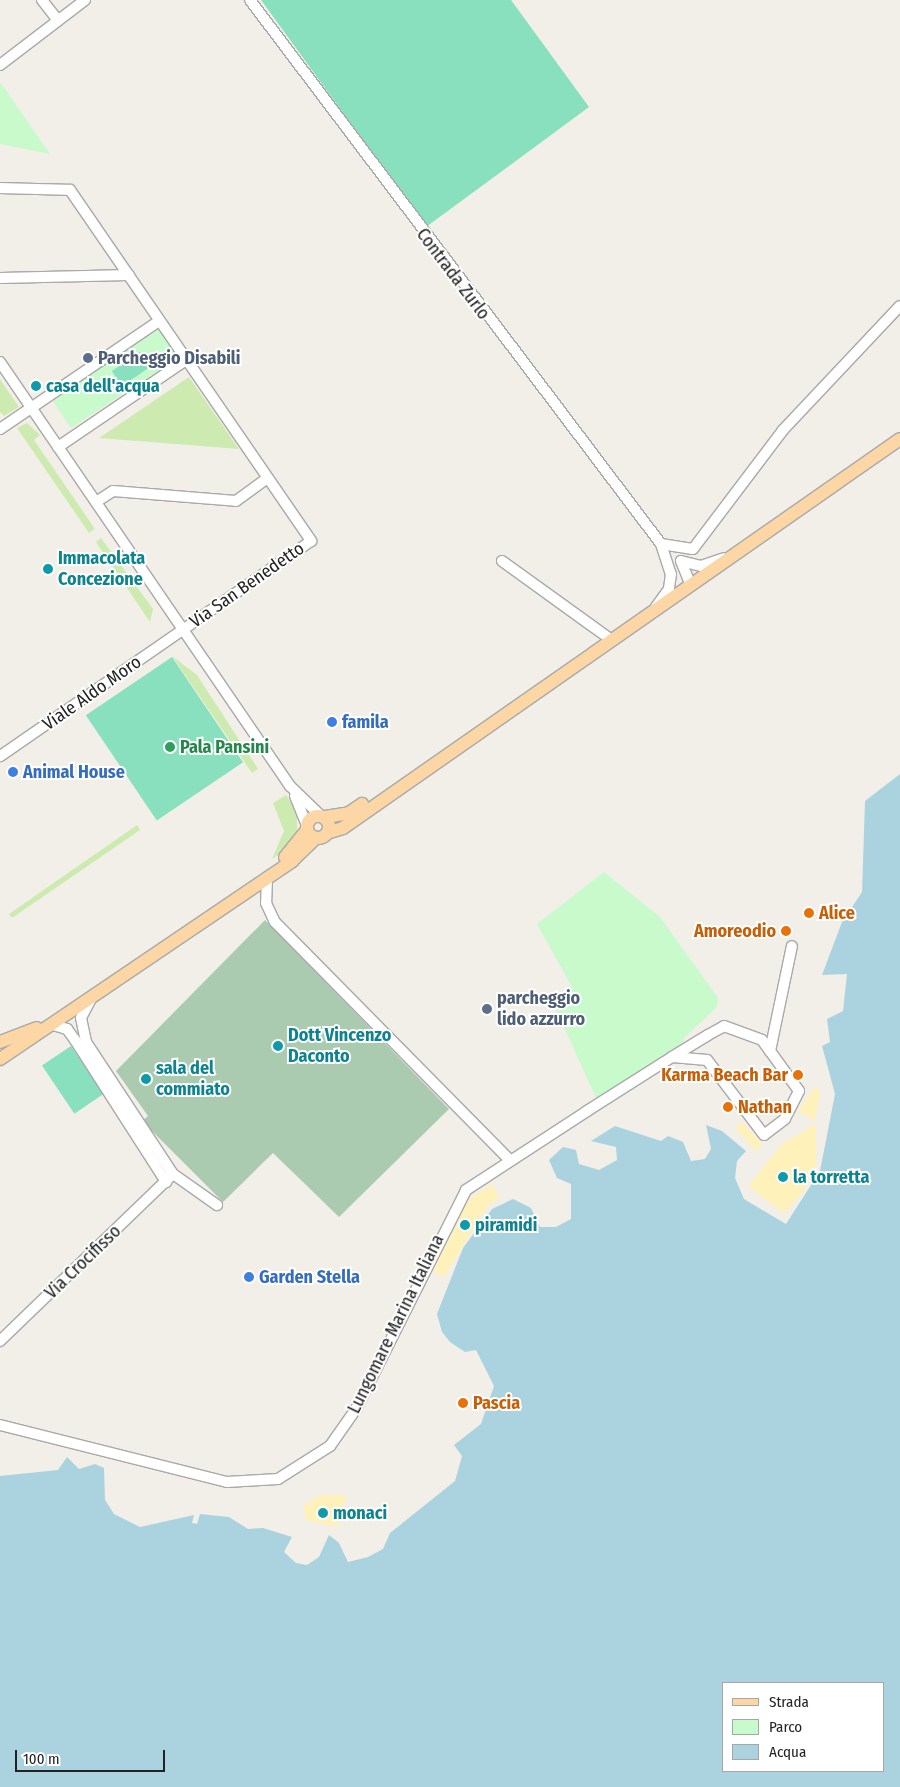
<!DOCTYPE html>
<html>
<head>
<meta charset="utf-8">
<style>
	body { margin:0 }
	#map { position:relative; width:900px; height:1787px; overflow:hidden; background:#f2efe9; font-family:"Fira Sans Condensed",sans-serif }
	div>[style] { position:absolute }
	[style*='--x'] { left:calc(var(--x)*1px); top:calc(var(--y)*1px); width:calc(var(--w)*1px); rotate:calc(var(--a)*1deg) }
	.grass>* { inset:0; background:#cdebb0 }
	.sand>* { inset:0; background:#fff1ba; transform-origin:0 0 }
	.cemetery>* { inset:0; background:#aacbaf }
	.park>* { inset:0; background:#c8facc; transform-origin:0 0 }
	.pitch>* { inset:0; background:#88e0be; transform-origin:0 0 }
	.water>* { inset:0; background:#aad3df }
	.roads { filter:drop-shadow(1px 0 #a9a9a9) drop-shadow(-1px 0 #a9a9a9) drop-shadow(0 1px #a9a9a9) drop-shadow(0 -1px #a9a9a9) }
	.minor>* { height:10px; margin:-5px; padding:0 5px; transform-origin:5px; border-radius:5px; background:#fff }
	.major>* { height:12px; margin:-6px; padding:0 6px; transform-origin:6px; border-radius:6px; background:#fcd6a4 }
	.major>.ring { margin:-6px; padding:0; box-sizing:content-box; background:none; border:12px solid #fcd6a4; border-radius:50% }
	.dots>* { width:14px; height:14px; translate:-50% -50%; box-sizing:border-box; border:2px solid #fff; border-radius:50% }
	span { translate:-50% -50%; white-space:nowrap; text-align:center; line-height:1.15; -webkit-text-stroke:4px #fff; paint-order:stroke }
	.street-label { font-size:18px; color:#222 }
	.service-label { font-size:18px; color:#4e5e75; font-weight:700 }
	.left { translate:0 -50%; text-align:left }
	.culture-label { font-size:18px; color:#0d838f; font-weight:700 }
	.shop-label { font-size:18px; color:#366cbe; font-weight:700 }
	.leisure-label { font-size:18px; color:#27864d; font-weight:700 }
	.food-label { font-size:18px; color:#c56008; font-weight:700 }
	.right { translate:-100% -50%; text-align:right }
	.legend { position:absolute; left:722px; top:1682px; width:162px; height:90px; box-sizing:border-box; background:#fff; border:1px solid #a7a7a7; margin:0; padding:6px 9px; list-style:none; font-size:15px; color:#222 }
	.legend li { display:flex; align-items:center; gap:10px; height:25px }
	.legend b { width:25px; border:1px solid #a7a7a7 }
	.scale { position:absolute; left:15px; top:1750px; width:150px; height:22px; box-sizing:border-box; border:2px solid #222; border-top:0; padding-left:6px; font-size:15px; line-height:18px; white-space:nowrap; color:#222; -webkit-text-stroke:4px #fff; paint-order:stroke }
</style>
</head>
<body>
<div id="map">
	<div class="grass">
		<div style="clip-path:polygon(189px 377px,239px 449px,99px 438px)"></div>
		<div style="clip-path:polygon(0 379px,19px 407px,4px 416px,0 412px)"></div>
		<div style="clip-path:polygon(27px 423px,40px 435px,34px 440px,95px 529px,89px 533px,17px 428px)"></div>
		<div style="clip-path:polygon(101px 538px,153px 609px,150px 622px,96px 542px)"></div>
		<div style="clip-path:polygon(172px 656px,197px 675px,258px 769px,252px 773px)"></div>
		<div style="clip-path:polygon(286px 795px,297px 812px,297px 833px,287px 849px,272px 859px,284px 831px,273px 803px)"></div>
		<div style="clip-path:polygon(137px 825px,140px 830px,12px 918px,9px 914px)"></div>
	</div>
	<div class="sand">
		<div style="clip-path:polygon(816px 1086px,820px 1093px,815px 1121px,798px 1111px)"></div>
		<div style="left:742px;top:1122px;width:31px;height:9px;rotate:48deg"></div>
		<div style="clip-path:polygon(816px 1124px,816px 1167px,804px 1191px,784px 1213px,748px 1186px,783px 1143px)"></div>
		<div style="clip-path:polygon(492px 1184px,499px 1199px,488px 1205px,444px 1277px,433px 1271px,469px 1199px)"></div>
		<div style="clip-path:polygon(320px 1495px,346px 1495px,338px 1527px,306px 1520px,303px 1506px)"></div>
	</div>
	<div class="cemetery">
		<div style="clip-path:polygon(265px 920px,449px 1109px,339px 1217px,273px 1153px,223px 1202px,142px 1121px,148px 1116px,116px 1071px)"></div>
	</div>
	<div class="park">
		<div style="clip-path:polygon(0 83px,1px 83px,50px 154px,0 144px)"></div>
		<div style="left:159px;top:329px;width:35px;height:128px;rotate:57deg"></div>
		<div style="clip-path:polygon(604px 872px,660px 917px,718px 998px,717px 1007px,684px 1038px,683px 1045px,596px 1098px,555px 1007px,572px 987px,537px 924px)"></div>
	</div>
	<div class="pitch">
		<div style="clip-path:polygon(261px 0,511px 0,589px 107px,426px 227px)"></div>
		<div style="left:140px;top:352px;width:18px;height:34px;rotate:56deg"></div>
		<div style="left:172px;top:657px;width:127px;height:104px;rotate:56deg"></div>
		<div style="left:71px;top:1046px;width:58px;height:35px;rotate:56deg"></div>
	</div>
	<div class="water">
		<div style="clip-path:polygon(evenodd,900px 774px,900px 1787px,0 1787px,0 1476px,58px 1470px,67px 1457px,79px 1469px,95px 1464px,104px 1468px,105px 1500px,114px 1514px,140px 1527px,194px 1515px,192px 1523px,197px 1524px,200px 1514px,229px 1517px,248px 1529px,263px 1528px,292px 1537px,284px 1552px,296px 1563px,307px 1565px,319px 1557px,329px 1535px,339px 1543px,348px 1562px,368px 1557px,383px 1549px,390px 1533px,455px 1481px,462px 1456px,454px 1445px,481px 1424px,494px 1386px,476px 1350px,465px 1352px,450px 1342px,442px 1332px,437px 1314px,463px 1248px,492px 1209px,513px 1199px,531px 1208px,540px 1227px,556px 1227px,571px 1219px,571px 1184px,557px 1178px,549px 1160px,563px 1147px,576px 1150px,579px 1164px,599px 1170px,617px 1160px,616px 1147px,591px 1141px,615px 1126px,661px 1141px,668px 1136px,683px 1142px,691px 1161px,705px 1159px,711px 1149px,706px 1125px,722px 1131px,746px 1151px,737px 1161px,735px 1178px,744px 1199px,786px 1224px,820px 1171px,835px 1094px,822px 1046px,830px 1042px,827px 1019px,843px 1011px,847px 974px,822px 975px,842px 922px,862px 892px,865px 801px,900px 774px,724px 1683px,884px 1683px,884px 1771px,724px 1771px,724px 1683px)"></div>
	</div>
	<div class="roads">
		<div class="minor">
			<div style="--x:42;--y:0;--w:24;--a:52"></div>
			<div style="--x:250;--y:0;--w:682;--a:52.93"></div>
			<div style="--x:661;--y:544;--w:32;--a:72"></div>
			<div style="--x:671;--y:574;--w:15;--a:98"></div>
			<div style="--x:669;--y:589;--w:22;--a:126"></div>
			<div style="--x:0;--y:65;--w:107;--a:-37.4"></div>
			<div style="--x:0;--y:188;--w:70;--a:1.6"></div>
			<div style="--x:70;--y:190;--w:426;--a:55.5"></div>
			<div style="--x:311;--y:541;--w:378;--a:145.3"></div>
			<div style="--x:0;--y:278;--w:129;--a:-1.3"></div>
			<div style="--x:0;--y:362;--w:514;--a:55.63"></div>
			<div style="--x:290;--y:786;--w:43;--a:44.1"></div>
			<div style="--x:0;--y:429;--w:192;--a:-34.2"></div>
			<div style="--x:58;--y:447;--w:155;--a:-34.2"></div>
			<div style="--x:96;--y:502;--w:20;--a:-33"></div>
			<div style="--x:113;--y:491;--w:123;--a:4.6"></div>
			<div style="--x:236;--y:501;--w:39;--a:-36"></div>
			<div style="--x:661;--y:544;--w:32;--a:9"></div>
			<div style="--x:693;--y:549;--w:149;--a:-52.9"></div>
			<div style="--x:783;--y:430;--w:170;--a:-46.7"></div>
			<div style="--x:502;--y:561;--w:133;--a:35.8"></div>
			<div style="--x:681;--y:561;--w:21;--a:14"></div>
			<div style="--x:701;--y:566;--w:24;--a:-19"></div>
			<div style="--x:681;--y:561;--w:24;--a:68"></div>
			<div style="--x:295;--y:796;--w:32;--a:68"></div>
			<div style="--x:267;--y:878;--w:25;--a:92"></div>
			<div style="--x:266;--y:903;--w:21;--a:65"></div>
			<div style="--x:275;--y:922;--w:334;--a:45.4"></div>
			<div style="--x:91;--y:999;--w:21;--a:118"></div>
			<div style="--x:81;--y:1018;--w:25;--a:78"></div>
			<div style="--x:86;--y:1042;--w:158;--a:56.6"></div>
			<div style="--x:173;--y:1174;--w:54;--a:35.2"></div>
			<div style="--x:53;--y:1025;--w:15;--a:16"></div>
			<div style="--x:67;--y:1029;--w:14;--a:54"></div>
			<div style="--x:75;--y:1040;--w:169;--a:57.3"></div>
			<div style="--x:770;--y:1051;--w:107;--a:-78.2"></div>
			<div style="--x:0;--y:1341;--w:240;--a:-44"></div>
			<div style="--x:0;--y:1425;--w:234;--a:14.1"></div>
			<div style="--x:227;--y:1482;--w:51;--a:-3.4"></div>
			<div style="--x:278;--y:1479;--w:62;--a:-32.4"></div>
			<div style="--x:330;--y:1446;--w:45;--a:-54.9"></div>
			<div style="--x:356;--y:1409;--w:245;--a:-63.3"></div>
			<div style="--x:466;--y:1190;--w:145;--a:-33.1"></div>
			<div style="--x:587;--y:1111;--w:101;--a:-32.4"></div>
			<div style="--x:672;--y:1057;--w:42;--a:-31.4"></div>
			<div style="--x:708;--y:1035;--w:18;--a:-29"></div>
			<div style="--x:724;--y:1026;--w:40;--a:20.2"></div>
			<div style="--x:762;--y:1040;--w:63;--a:54"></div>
			<div style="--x:799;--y:1091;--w:31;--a:117"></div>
			<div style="--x:785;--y:1119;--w:26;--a:143"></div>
			<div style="--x:764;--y:1135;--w:94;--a:-127.2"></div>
			<div style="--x:707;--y:1060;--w:35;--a:-175"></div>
		</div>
		<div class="major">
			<div class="ring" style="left:307px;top:816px;width:10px;height:10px"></div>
			<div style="--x:325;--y:817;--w:24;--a:-9"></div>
			<div style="--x:349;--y:813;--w:16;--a:-35"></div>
			<div style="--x:327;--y:833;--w:17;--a:-17"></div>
			<div style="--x:343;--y:828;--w:679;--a:-34.93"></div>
			<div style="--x:285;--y:857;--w:35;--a:-51"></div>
			<div style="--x:0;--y:1042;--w:39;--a:-21"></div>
			<div style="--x:0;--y:1059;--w:353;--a:-34.1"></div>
			<div style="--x:292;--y:861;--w:33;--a:-44"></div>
		</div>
	</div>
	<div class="dots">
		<div style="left:88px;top:358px;background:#5c6f8a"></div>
		<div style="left:36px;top:386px;background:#0f9aa8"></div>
		<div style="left:48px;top:569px;background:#0f9aa8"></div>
		<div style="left:332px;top:722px;background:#3f7fe0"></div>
		<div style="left:170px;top:747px;background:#2e9e5b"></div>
		<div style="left:13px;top:772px;background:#3f7fe0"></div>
		<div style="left:809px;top:913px;background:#e8710a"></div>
		<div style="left:786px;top:931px;background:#e8710a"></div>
		<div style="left:487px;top:1009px;background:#5c6f8a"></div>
		<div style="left:278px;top:1046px;background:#0f9aa8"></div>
		<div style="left:798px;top:1075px;background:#e8710a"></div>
		<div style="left:146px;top:1079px;background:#0f9aa8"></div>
		<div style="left:728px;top:1107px;background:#e8710a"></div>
		<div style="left:783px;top:1177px;background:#0f9aa8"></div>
		<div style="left:465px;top:1225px;background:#0f9aa8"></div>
		<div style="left:249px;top:1277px;background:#3f7fe0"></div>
		<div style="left:463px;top:1403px;background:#e8710a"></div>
		<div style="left:323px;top:1513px;background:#0f9aa8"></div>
	</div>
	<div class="street-label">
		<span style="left:453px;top:274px;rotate:53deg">Contrada Zurlo</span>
		<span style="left:247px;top:585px;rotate:-35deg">Via San Benedetto</span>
		<span style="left:92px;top:693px;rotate:-35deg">Viale Aldo Moro</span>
		<span style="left:83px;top:1262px;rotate:-44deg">Via Crocifisso</span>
		<span style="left:396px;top:1324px;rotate:-64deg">Lungomare Marina Italiana</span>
	</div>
	<div class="service-label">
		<span class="left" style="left:98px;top:358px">Parcheggio Disabili</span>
		<span class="left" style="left:497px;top:1009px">parcheggio<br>lido azzurro</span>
	</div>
	<div class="culture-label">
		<span class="left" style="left:46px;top:386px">casa dell'acqua</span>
		<span class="left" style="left:58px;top:569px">Immacolata<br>Concezione</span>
		<span class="left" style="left:288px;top:1046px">Dott Vincenzo<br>Daconto</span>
		<span class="left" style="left:156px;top:1079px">sala del<br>commiato</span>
		<span class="left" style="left:793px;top:1177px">la torretta</span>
		<span class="left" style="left:475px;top:1225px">piramidi</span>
		<span class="left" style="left:333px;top:1513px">monaci</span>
	</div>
	<div class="shop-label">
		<span class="left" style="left:342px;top:722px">famila</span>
		<span class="left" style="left:23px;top:772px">Animal House</span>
		<span class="left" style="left:259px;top:1277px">Garden Stella</span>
	</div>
	<div class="leisure-label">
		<span class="left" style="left:180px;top:747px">Pala Pansini</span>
	</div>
	<div class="food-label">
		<span class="left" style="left:819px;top:913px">Alice</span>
		<span class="right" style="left:776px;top:931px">Amoreodio</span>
		<span class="right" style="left:788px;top:1075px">Karma Beach Bar</span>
		<span class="left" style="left:738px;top:1107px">Nathan</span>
		<span class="left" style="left:473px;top:1403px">Pascia</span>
	</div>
	<ul class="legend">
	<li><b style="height:6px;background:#fcd6a4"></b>Strada</li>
	<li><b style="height:14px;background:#c8facc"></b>Parco</li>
	<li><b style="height:14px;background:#aad3df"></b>Acqua</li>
	</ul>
	<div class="scale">100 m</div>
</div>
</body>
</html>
